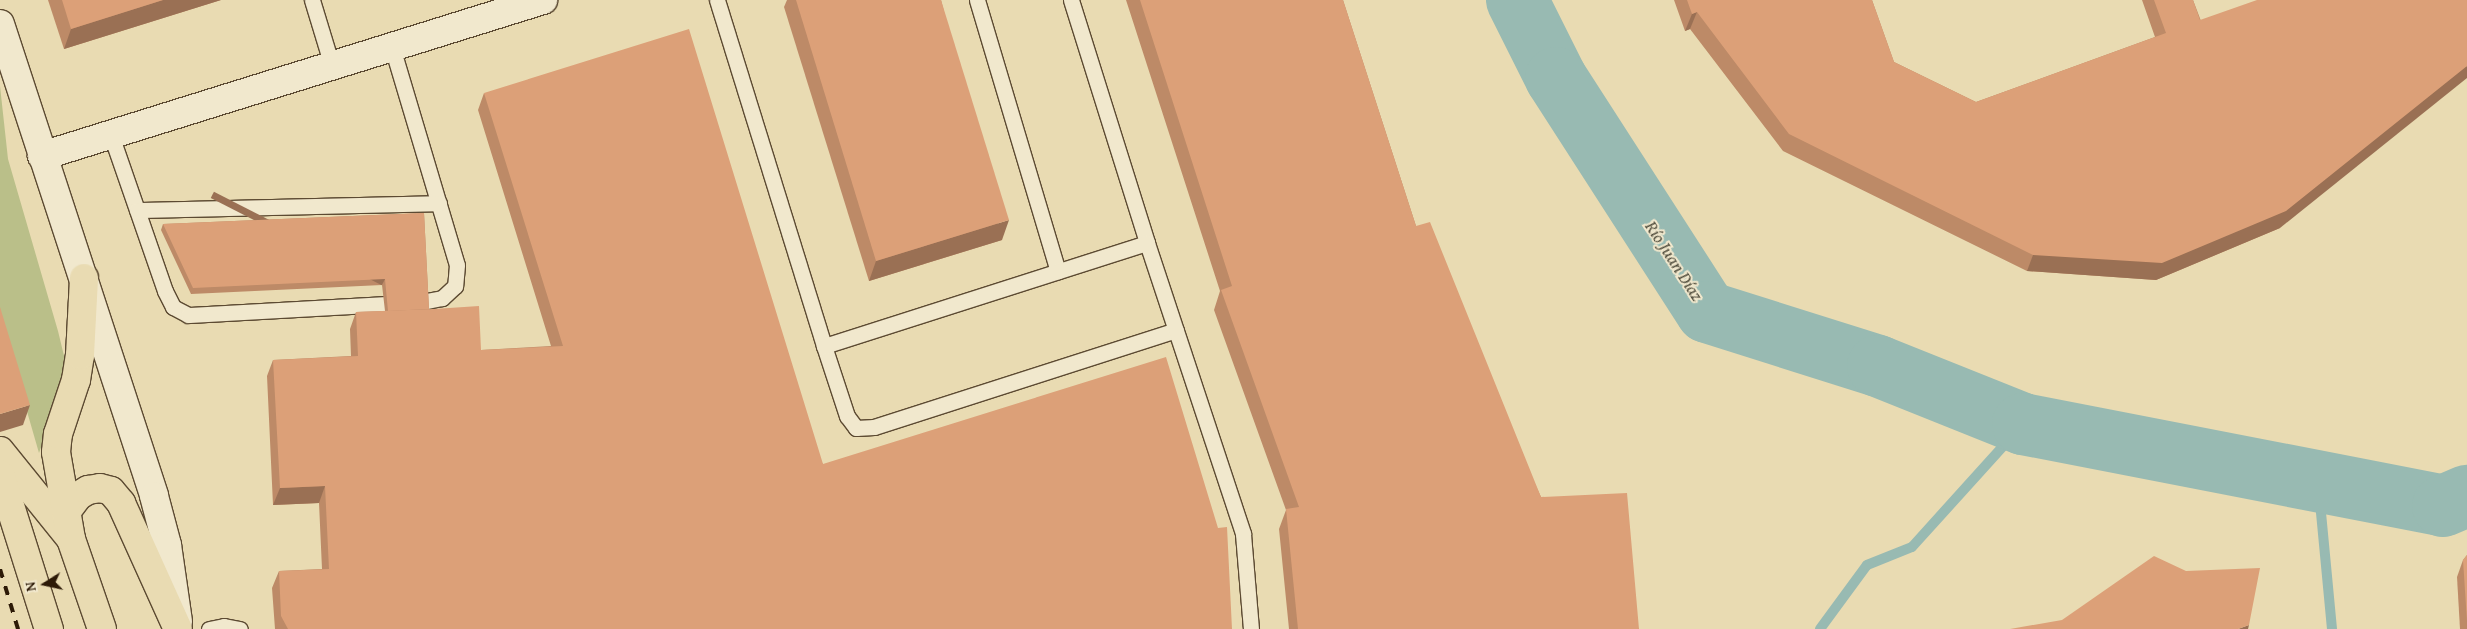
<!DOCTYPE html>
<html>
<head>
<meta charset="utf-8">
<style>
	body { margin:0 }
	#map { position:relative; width:2467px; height:629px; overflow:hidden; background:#e9dbb2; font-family:"Gentium Book Plus",serif }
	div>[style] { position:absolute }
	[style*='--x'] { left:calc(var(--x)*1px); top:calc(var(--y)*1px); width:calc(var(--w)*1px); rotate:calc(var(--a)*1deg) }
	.green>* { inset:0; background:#babf89 }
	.stream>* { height:10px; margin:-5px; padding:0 5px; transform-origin:5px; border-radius:5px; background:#98bab2 }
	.river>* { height:62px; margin:-31px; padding:0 31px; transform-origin:31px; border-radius:31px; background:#98bab2 }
	.roads { filter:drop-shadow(1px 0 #5c4a32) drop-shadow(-1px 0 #5c4a32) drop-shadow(0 1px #5c4a32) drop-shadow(0 -1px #5c4a32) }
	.lane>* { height:15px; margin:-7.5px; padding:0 7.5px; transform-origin:7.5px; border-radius:7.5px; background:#f1e8cd }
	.street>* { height:28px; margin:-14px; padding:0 14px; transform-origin:14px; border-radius:14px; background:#f1e8cd }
	.secondary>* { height:28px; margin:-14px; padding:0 14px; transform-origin:14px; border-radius:14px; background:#f1e8cd }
	.primary>* { height:28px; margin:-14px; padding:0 14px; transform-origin:14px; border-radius:14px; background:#e9dbb2 }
	.rail>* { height:4px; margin-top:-2px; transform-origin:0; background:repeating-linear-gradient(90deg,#2d1a07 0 9px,transparent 0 18px) }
	.wall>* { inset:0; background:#bd8a67 }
	.shaded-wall>* { inset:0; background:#9a7054; transform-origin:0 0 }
	.building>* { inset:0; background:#dca078 }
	span { translate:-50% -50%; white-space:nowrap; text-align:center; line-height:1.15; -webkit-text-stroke:4px #f1e8cd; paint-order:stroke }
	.water-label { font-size:18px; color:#4d4a3a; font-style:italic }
	.north { position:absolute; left:20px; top:559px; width:50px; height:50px; -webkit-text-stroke:4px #f1e8cd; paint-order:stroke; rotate:260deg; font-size:14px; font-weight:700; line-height:20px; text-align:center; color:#2d1a07 }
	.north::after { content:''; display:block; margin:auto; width:18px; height:22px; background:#2d1a07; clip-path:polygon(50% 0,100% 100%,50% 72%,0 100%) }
</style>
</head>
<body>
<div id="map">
	<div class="green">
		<div style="clip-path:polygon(0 86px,8px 159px,58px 331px,65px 360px,61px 390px,39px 453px,0 318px)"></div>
	</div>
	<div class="stream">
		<div style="--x:2318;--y:481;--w:149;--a:84.6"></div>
		<div style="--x:1820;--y:629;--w:79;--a:-53.7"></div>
		<div style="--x:1867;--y:565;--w:48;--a:-21.8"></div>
		<div style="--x:1912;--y:547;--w:166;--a:-47.9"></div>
	</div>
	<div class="river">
		<div style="--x:1517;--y:0;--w:87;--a:63.4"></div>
		<div style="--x:1556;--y:78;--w:278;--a:57.2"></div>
		<div style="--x:1707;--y:312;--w:179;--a:17.5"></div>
		<div style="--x:1878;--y:366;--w:156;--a:21.8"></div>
		<div style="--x:2023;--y:424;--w:428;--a:11"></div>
		<div style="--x:2443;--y:506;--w:26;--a:-23"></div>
	</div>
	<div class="roads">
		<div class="lane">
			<div style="--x:312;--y:0;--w:69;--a:73.1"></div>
			<div style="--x:717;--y:0;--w:362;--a:72.8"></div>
			<div style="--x:824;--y:346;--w:74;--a:71.8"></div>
			<div style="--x:847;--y:416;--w:15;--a:53"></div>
			<div style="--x:856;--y:428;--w:18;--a:-3"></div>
			<div style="--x:874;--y:427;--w:317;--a:-17.8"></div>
			<div style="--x:977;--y:0;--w:283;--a:73.4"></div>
			<div style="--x:1071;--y:0;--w:255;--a:72.6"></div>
			<div style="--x:1147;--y:243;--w:306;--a:71.7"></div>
			<div style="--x:1243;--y:534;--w:95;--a:85.2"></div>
			<div style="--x:392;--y:47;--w:227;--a:73.4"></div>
			<div style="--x:457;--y:265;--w:21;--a:95"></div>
			<div style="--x:455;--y:286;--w:18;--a:137"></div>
			<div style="--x:442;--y:298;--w:15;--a:169"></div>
			<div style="--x:111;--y:135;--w:165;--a:70.9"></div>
			<div style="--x:165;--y:291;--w:18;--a:63"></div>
			<div style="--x:173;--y:307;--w:17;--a:28"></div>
			<div style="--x:188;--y:315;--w:196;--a:-3.2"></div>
			<div style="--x:137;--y:210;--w:302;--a:-1.3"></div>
			<div style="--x:824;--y:346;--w:339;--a:-17.7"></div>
			<div style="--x:209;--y:629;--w:15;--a:-11"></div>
			<div style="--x:224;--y:626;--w:16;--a:11"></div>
		</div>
		<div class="street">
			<div style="--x:42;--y:156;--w:525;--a:-17.3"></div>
		</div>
		<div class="secondary">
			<div style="--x:0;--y:24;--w:496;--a:71.9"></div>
			<div style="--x:154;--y:496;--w:51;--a:75.1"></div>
			<div style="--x:167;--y:545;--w:77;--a:81.8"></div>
		</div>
		<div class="primary">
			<div style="--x:0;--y:451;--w:113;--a:51.1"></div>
			<div style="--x:71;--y:539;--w:95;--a:71"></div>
			<div style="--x:0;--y:474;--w:163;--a:72.5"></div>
			<div style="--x:66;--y:512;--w:20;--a:-53"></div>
			<div style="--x:78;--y:496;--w:12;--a:-31"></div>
			<div style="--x:88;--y:490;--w:12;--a:-9"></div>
			<div style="--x:100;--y:488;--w:11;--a:15"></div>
			<div style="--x:111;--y:491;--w:16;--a:50"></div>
			<div style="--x:121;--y:503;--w:138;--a:65.7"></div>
			<div style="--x:71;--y:539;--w:88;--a:-99.8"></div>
			<div style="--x:56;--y:452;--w:18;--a:-84"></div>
			<div style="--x:58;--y:434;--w:57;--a:-71.6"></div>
			<div style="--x:76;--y:380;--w:25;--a:-81"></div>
			<div style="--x:80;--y:355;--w:77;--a:-87"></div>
		</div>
	</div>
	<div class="rail">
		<div style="--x:0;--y:569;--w:63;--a:73.3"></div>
	</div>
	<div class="wall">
		<div style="clip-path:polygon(48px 0,221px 0,64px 49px)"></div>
		<div style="clip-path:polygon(787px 0,941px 0,1002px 240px,869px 281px,784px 7px)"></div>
		<div style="clip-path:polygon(1126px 0,1343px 0,1416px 226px,1541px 497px,1639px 629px,1289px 629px,1279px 529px,1286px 510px,1214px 310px,1220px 291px)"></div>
		<div style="clip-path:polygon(1674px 0,1872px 0,1894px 62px,1976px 102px,2155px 37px,2142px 0,2193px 0,2280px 228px,2156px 280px,2027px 271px,1783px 151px,1690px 29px,1685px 31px)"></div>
		<div style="clip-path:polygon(484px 93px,823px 464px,1232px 629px,275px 629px,272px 588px,279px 571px,322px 569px,319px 503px,273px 505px,267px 376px,273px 360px,351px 356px,350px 329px,356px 312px,385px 311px,382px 285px,191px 294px,161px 230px,163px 224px,424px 213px,429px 309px,481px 350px,551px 346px,478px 110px)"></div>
		<div style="clip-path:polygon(2467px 555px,2467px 629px,2460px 629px,2457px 577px,2463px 560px)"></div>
	</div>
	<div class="shaded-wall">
		<div style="clip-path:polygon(163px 0,221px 0,64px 49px,71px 29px)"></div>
		<div style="clip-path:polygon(1697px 12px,1690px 29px,1685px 31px,1692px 14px)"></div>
		<div style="clip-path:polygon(2467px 66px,2467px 78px,2280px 228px,2156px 280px,2027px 271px,2033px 255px)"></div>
		<div style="clip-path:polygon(1009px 220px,1002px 240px,869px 281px,876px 261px)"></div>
		<div style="left:385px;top:279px;width:7px;height:192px;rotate:117deg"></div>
		<div style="clip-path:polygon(30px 405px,23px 425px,0 432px,0 414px)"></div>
		<div style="clip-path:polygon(325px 486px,319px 503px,273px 505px,280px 488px)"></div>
		<div style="clip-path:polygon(2249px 625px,2248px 629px,2238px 629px)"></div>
	</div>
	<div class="building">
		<div style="clip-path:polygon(62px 0,163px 0,71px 29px)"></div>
		<div style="clip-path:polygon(796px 0,941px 0,1009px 220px,876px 261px)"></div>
		<div style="clip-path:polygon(1140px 0,1343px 0,1416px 226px,1430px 222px,1541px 497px,1627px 493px,1639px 629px,1298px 629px,1286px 509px,1299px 507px,1221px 290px,1232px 286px)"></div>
		<div style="clip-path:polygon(1687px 0,1872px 0,1894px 62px,1976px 102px,2166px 33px,2154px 0,2193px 0,2200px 20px,2257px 0,2467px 0,2467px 66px,2286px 211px,2162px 263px,2033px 255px,1789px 134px,1697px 12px,1692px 14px)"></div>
		<div style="clip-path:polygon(689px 29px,823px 464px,1166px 357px,1218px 528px,1227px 527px,1232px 629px,288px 629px,281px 616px,279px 571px,329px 569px,325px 486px,280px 488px,273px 360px,358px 356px,356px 312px,434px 309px,479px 306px,481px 350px,563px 346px,484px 93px)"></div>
		<div style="clip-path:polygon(424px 213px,429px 309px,388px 311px,385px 279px,193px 288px,163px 224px)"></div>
		<div style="clip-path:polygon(0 307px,30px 405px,0 414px)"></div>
		<div style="clip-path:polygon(2467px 555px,2467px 621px,2463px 560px)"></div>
		<div style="clip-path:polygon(2154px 556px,2186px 571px,2260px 568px,2249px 625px,2238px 629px,2010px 629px,2062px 620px)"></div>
	</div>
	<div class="water-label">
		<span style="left:1674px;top:261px;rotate:57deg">Río Juan Díaz</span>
	</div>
	<div class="north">N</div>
</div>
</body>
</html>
